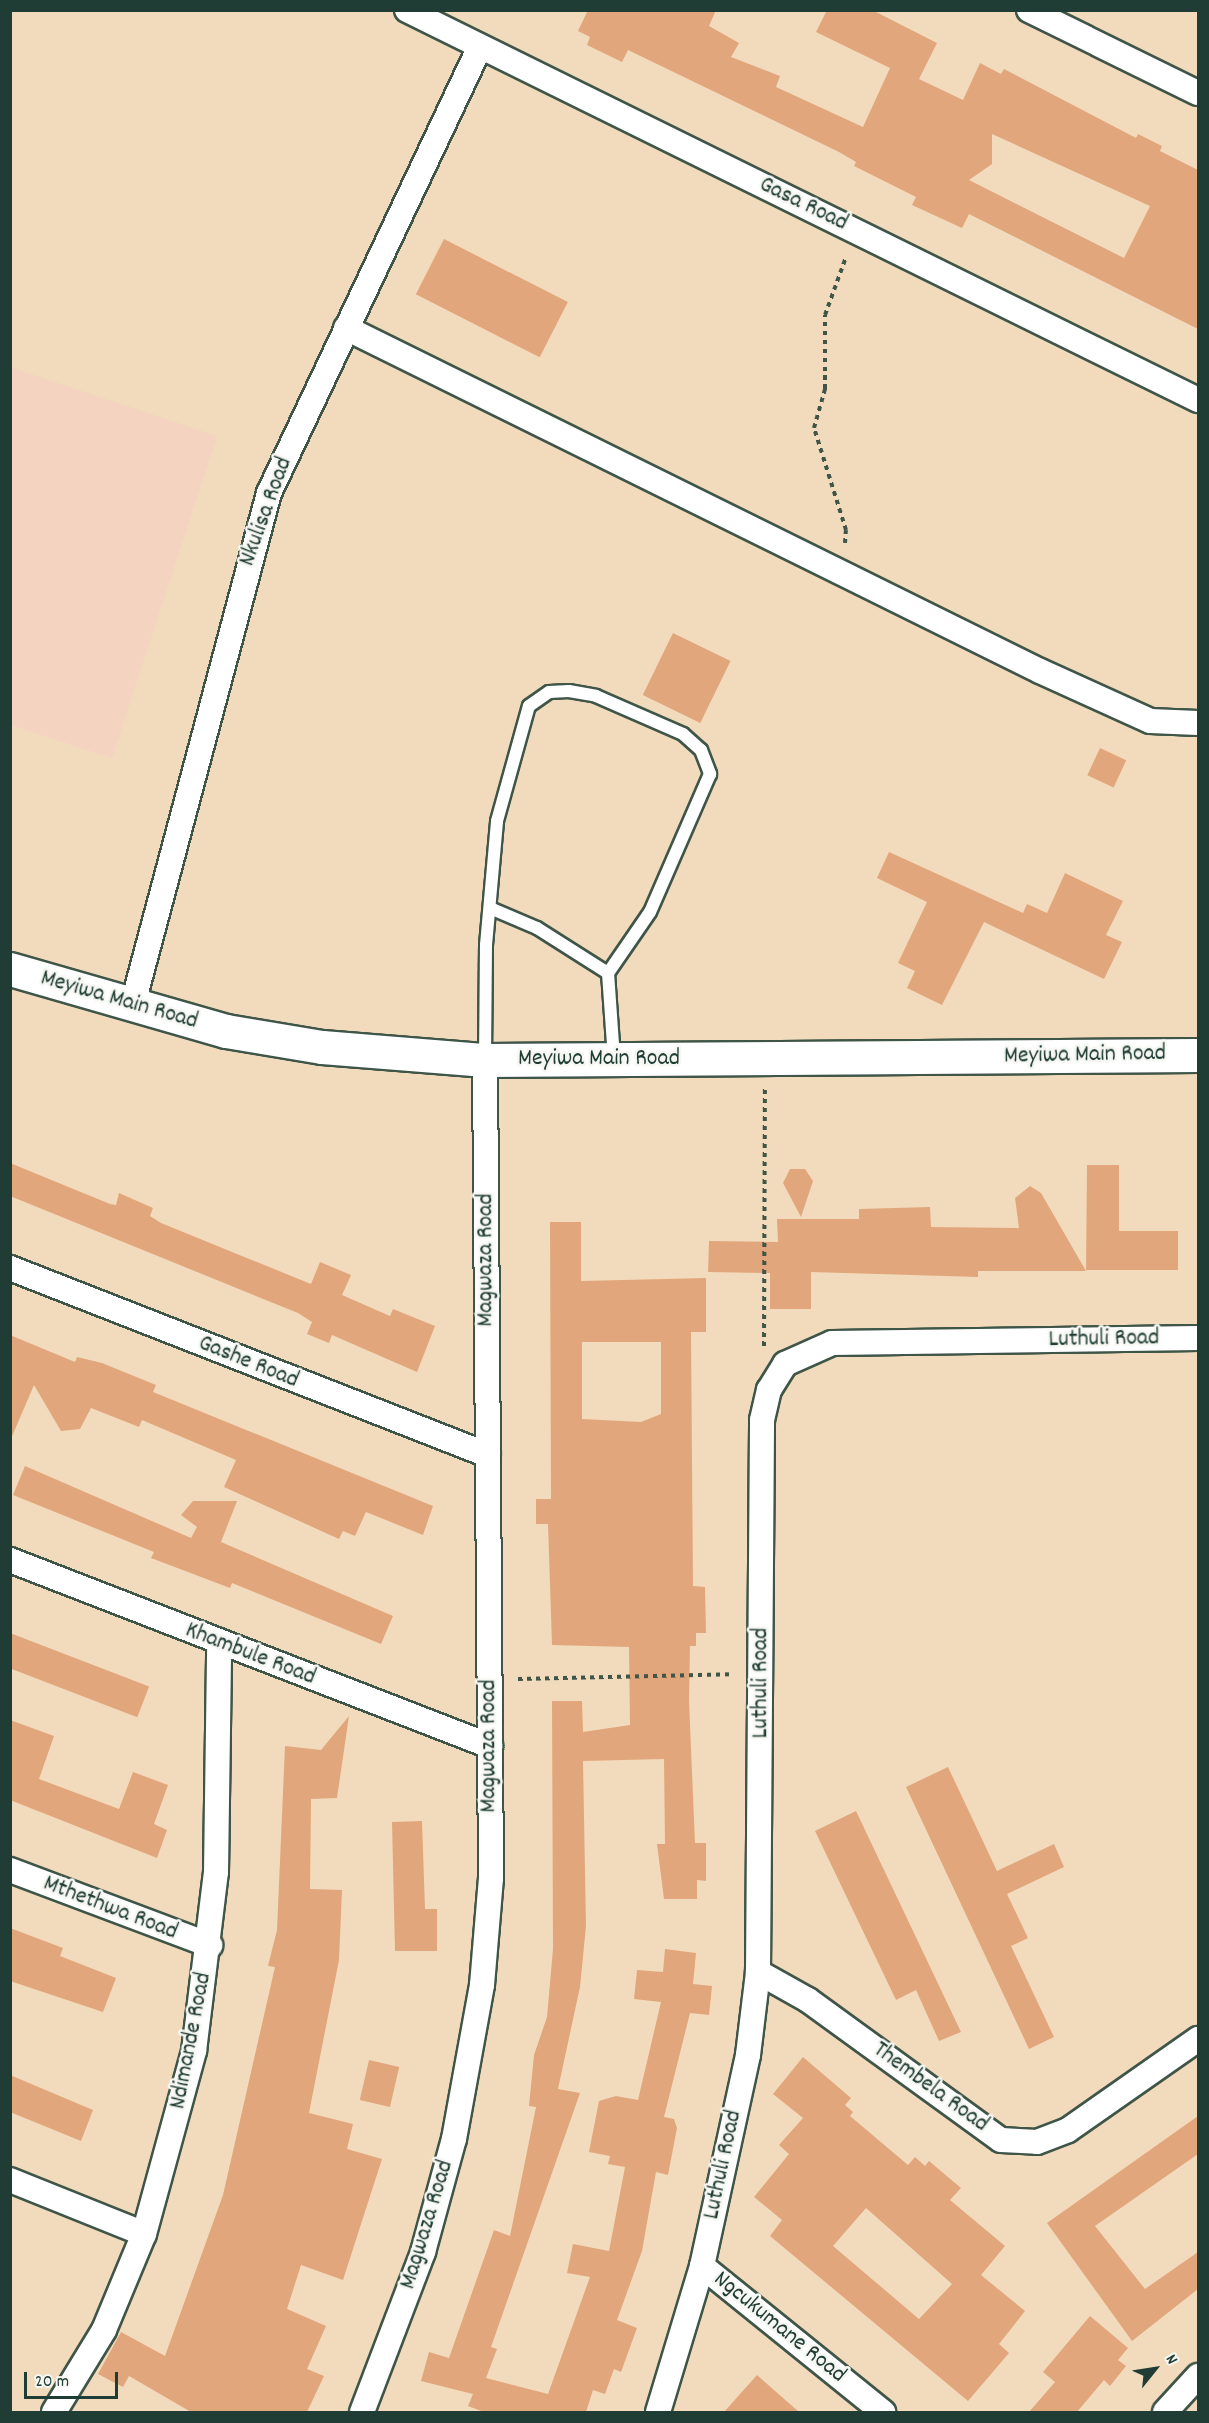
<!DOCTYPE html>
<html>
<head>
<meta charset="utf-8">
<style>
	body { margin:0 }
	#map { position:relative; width:1209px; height:2423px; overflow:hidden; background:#f2dbbc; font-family:Dekko,sans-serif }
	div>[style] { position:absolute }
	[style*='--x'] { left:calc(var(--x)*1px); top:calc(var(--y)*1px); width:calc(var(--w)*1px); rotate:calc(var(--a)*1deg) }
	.built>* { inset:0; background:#f4d3c1 }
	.building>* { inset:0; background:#e2a67c; transform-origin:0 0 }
	.path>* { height:4px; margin-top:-2px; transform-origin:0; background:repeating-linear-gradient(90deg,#3f5548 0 4.5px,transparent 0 9px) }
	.roads { filter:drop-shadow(2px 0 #3f5548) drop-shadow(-2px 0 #3f5548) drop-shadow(0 2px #3f5548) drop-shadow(0 -2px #3f5548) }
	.lane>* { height:12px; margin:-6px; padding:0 6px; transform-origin:6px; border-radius:6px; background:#fff }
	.street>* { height:24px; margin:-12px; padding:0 12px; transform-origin:12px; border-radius:12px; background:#fff }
	.secondary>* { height:33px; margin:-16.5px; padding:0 16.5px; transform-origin:16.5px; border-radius:16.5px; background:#fff }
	span { translate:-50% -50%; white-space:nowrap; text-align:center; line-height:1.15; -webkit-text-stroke:5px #f6f6f2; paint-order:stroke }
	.street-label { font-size:24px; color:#1f3d34 }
	.frame { position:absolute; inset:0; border:12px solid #1f3d34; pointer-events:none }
	.north { position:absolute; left:1125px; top:2339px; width:60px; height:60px; -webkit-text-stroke:4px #f6f6f2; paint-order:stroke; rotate:60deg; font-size:16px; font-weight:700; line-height:24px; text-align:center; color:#1f3d34 }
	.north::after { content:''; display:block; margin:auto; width:21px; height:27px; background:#1f3d34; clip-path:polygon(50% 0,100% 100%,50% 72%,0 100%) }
	.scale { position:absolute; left:24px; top:2372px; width:94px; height:27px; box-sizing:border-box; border:3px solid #1f3d34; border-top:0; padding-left:8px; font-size:18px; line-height:21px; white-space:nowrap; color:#1f3d34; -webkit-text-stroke:4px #f6f6f2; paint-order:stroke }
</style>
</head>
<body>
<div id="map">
	<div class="built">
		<div style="clip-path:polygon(11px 367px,217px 436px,112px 758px,11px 725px)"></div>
	</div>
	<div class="building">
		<div style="clip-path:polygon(evenodd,588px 10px,716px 10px,709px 26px,739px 43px,731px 57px,780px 76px,776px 87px,863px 127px,890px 68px,816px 32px,827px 10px,872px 10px,937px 43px,919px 79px,963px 100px,980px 63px,1001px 74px,1004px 69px,1136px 138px,1138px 134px,1162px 146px,1160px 151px,1198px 170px,1198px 329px,969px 214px,962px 228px,912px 205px,916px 197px,854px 166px,856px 162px,839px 152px,628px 50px,622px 62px,587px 45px,590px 37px,578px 31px,588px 10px,992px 134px,1150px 206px,1124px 258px,969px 180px,992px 164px,992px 134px)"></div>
		<div style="left:444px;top:239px;width:139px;height:62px;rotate:27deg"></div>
		<div style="left:673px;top:633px;width:64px;height:69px;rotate:26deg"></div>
		<div style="left:1100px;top:748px;width:29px;height:30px;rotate:25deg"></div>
		<div style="clip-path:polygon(889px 852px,1023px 913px,1027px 904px,1047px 913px,1065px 873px,1123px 901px,1106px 935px,1122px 942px,1104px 979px,984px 922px,942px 1005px,907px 988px,915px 971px,898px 963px,927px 902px,877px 878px)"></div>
		<div style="clip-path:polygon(10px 1163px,110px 1204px,116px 1205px,119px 1193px,153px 1208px,150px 1216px,161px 1223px,311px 1284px,320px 1262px,351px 1275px,342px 1295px,390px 1316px,393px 1309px,435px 1326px,417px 1372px,332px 1335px,329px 1343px,307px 1334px,312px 1322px,298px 1313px,10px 1196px)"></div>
		<div style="clip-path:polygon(1087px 1165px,1119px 1165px,1119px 1231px,1178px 1231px,1178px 1270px,1086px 1270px)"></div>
		<div style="clip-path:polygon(790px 1169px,805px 1169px,813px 1181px,801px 1217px,783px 1183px)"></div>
		<div style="clip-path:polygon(1030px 1186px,1041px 1193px,1086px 1271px,978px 1271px,978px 1277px,811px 1272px,811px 1309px,770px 1309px,770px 1273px,708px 1272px,709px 1241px,778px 1242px,777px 1219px,859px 1219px,859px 1209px,930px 1207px,931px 1227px,1019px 1228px,1015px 1198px)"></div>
		<div style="clip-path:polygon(evenodd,550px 1222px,581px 1222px,581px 1281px,706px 1278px,706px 1332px,691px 1332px,693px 1586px,705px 1587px,706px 1633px,696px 1633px,696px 1646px,690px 1646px,689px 1701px,695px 1843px,706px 1843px,706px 1881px,697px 1880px,697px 1899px,664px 1899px,657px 1844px,665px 1844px,664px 1759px,583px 1761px,586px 1926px,580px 1987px,558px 2089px,580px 2093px,491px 2347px,497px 2349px,486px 2378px,548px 2394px,590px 2277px,567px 2273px,573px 2244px,609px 2251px,625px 2167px,608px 2164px,610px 2156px,589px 2152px,599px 2101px,616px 2096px,638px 2100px,661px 2002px,634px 1999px,637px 1970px,663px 1972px,665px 1949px,696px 1953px,693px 1984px,712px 1986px,709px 2015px,690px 2013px,664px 2117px,674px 2119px,677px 2128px,668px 2175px,656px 2172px,642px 2251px,617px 2320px,637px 2328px,621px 2372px,614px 2369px,605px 2394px,593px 2390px,586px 2412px,484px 2412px,468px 2406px,473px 2394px,421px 2381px,429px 2352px,449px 2358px,494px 2230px,510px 2236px,536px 2107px,529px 2106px,534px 2055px,547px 2017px,553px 1949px,552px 1701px,582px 1701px,583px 1732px,630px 1725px,629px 1647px,552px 1645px,548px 1524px,536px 1524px,536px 1499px,551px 1499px,550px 1222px,582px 1342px,661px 1342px,661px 1414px,641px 1422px,582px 1419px,582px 1342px)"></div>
		<div style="clip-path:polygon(10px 1335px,75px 1362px,77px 1357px,102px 1363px,156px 1385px,153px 1392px,433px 1506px,423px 1535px,366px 1512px,355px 1536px,343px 1531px,339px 1539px,224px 1487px,236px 1460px,142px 1420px,139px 1427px,91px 1408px,80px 1429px,61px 1431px,34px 1385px,10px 1441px)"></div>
		<div style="clip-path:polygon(25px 1466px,191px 1538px,197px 1527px,181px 1515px,193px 1501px,237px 1501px,221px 1542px,393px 1616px,381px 1644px,232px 1583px,230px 1588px,151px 1558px,154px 1552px,13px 1495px)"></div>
		<div style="left:10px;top:1633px;width:149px;height:33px;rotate:21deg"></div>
		<div style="clip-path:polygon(349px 1716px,337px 1798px,311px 1799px,310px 1889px,342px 1890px,339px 1960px,309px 2113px,353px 2124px,347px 2149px,382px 2159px,343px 2280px,301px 2265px,287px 2309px,326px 2326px,307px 2369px,324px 2376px,307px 2412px,191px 2412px,129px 2376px,123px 2387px,98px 2374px,121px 2332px,165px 2356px,223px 2195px,275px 1967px,268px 1966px,277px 1930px,285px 1746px,321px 1750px)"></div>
		<div style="clip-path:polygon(10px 1720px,54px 1736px,39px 1779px,119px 1809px,133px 1772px,168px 1785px,154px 1824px,167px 1830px,157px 1858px,10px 1800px)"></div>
		<div style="clip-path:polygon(948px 1767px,997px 1871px,1054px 1844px,1064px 1867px,1007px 1894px,1028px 1938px,1011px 1946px,1054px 2037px,1029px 2049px,906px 1787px)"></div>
		<div style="clip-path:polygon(856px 1811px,961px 2032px,939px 2041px,916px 1990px,896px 2000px,815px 1831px)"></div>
		<div style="clip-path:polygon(422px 1821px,425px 1909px,437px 1909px,437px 1951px,395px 1951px,392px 1822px)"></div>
		<div style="clip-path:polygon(10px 1928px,63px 1948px,60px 1956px,116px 1978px,103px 2012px,10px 1981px)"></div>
		<div style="clip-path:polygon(evenodd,803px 2057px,851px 2098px,845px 2105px,853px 2112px,850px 2116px,908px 2165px,915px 2157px,925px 2166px,929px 2161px,961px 2188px,950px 2200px,1005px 2246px,981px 2275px,1025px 2311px,999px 2344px,1009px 2353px,968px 2401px,770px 2236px,782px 2220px,754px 2197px,789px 2154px,779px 2145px,803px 2118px,773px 2094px,803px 2057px,866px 2208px,952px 2284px,919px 2319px,833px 2246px,866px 2208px)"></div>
		<div style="left:369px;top:2060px;width:31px;height:41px;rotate:13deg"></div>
		<div style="clip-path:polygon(10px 2075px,93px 2110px,81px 2141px,10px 2112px)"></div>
		<div style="clip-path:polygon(1198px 2116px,1198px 2154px,1095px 2226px,1145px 2289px,1198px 2252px,1198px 2289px,1132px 2341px,1047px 2223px)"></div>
		<div style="clip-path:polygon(1090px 2316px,1128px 2348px,1118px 2360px,1126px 2366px,1110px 2386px,1104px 2380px,1077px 2412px,1029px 2412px,1055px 2382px,1043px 2372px)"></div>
		<div style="clip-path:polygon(757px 2375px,799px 2412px,724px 2412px)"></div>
	</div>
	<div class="path">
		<div style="--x:845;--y:543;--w:13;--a:-86"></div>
		<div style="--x:846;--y:530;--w:107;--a:-107.4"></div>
		<div style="--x:814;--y:428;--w:41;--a:-74.2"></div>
		<div style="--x:825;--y:389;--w:74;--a:-90"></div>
		<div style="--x:825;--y:315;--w:62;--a:-70.1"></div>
		<div style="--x:764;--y:1346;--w:257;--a:-89.8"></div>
		<div style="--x:518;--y:1679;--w:214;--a:-1.3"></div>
	</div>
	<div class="roads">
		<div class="lane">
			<div style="--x:490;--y:908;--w:51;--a:23.1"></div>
			<div style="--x:537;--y:928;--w:84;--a:32.4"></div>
			<div style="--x:485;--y:1060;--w:115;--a:-89.5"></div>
			<div style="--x:486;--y:945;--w:124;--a:-84.9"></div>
			<div style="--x:497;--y:821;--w:119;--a:-74.5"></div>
			<div style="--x:529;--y:706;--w:24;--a:-35"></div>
			<div style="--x:549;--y:692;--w:20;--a:-3"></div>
			<div style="--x:569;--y:691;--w:27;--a:10"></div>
			<div style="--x:596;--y:696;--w:95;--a:23.6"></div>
			<div style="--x:683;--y:734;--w:24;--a:42"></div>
			<div style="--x:701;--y:750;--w:26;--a:69"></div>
			<div style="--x:710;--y:774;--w:150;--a:113.5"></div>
			<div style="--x:650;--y:912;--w:74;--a:124.5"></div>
			<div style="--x:608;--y:973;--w:85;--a:86"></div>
		</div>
		<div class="street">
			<div style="--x:407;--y:10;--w:882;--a:26.25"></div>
			<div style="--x:1029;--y:10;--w:188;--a:26.2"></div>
			<div style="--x:346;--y:328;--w:774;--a:26.3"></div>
			<div style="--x:1040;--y:671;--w:121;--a:24.4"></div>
			<div style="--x:1150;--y:721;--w:48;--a:2.4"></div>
			<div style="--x:132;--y:1007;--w:532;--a:-75.08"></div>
			<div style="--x:269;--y:493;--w:494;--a:-64.7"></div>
			<div style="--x:10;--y:1268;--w:513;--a:21.37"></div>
			<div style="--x:10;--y:1560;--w:515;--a:21.18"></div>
			<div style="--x:10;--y:1870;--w:214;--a:20.6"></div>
			<div style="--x:758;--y:1972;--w:57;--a:29.2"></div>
			<div style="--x:808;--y:2000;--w:238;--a:36"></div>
			<div style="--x:1001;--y:2140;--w:36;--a:3"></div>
			<div style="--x:1037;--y:2142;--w:33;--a:-21"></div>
			<div style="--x:1068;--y:2130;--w:159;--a:-35"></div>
			<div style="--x:10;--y:2180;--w:144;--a:21.9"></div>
			<div style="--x:702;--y:2266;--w:233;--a:38.9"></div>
			<div style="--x:54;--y:2412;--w:96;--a:-58.6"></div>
			<div style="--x:104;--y:2330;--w:104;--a:-67.4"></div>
			<div style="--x:144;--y:2234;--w:190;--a:-74.7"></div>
			<div style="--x:194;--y:2051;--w:180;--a:-83"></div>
			<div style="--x:216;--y:1872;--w:229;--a:-89.2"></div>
			<div style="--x:362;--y:2412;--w:171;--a:-69.1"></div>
			<div style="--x:423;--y:2252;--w:117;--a:-74.7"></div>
			<div style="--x:454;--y:2139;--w:157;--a:-79.7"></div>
			<div style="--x:482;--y:1985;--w:107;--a:-85.2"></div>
			<div style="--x:491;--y:1878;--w:818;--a:-90.42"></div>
			<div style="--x:658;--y:2412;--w:152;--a:-73.2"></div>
			<div style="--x:702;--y:2266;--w:216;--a:-77.7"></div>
			<div style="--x:748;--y:2055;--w:84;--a:-83.1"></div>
			<div style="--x:758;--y:1972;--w:552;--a:-89.58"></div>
			<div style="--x:762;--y:1420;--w:31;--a:-77"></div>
			<div style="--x:769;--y:1390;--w:31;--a:-58"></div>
			<div style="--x:785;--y:1364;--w:51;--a:-24.1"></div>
			<div style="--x:832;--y:1343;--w:366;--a:-0.8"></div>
			<div style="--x:1165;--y:2412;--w:49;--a:-47.5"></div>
		</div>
		<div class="secondary">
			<div style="--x:10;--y:969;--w:225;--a:16"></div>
			<div style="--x:226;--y:1031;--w:97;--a:9.5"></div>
			<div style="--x:322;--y:1047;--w:164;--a:4.6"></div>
			<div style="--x:485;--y:1060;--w:713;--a:-0.4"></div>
		</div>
	</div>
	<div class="street-label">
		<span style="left:803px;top:205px;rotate:26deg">Gasa Road</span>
		<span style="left:267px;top:512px;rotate:-70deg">Nkulisa Road</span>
		<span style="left:119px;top:1001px;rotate:16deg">Meyiwa Main Road</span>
		<span style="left:1085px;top:1056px;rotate:-1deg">Meyiwa Main Road</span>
		<span style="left:599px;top:1060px">Meyiwa Main Road</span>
		<span style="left:487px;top:1260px;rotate:-90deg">Magwaza Road</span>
		<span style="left:1104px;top:1340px;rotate:-1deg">Luthuli Road</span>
		<span style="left:248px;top:1363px;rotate:22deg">Gashe Road</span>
		<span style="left:250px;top:1655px;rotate:21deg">Khambule Road</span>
		<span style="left:762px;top:1683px;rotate:-90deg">Luthuli Road</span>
		<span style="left:490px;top:1746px;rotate:-90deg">Magwaza Road</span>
		<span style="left:110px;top:1909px;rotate:21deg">Mthethwa Road</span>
		<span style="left:192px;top:2041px;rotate:-79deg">Ndimande Road</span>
		<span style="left:930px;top:2088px;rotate:36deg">Thembela Road</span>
		<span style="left:724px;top:2165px;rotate:-78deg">Luthuli Road</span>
		<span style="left:428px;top:2225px;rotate:-73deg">Magwaza Road</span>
		<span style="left:779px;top:2328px;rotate:39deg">Ngcukumane Road</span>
	</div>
	<div class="frame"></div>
	<div class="north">N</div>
	<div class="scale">20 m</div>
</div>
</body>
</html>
